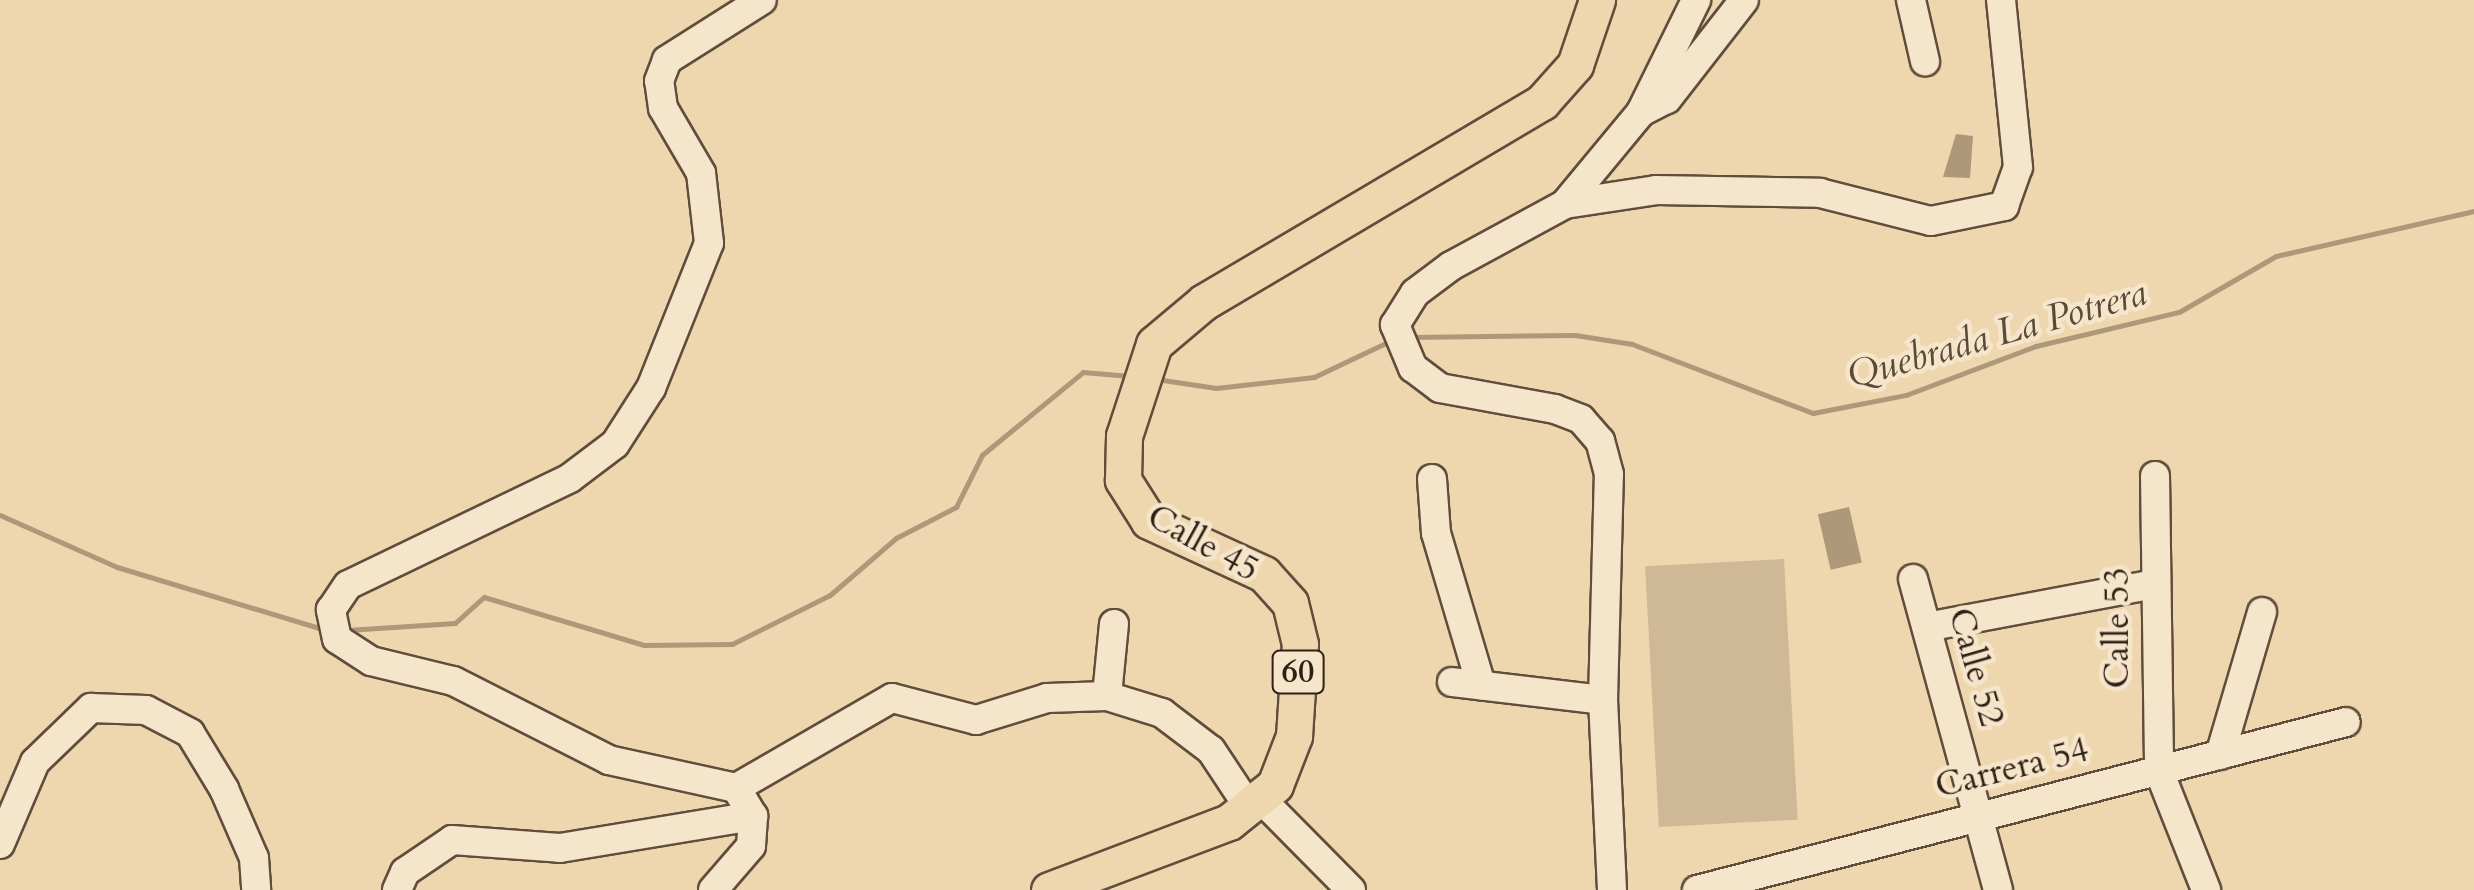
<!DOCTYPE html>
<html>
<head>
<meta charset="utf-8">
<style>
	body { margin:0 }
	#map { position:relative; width:2474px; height:890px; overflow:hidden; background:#eed7af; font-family:Cardo,serif }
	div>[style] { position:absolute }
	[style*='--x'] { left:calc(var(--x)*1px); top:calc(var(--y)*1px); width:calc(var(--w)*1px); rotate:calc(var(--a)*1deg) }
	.green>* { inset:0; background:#ceb895; transform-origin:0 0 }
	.water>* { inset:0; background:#ad987a; transform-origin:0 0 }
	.stream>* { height:5px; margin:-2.5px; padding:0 2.5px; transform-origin:2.5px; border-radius:2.5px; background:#ad987a }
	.roads { filter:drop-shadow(2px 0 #604d3b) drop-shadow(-2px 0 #604d3b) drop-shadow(0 2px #604d3b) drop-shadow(0 -2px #604d3b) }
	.minor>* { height:28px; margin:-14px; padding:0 14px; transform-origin:14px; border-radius:14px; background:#f4e5cb }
	.major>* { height:35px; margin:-17.5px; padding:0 17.5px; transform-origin:17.5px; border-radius:17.5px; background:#eed7af }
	span { translate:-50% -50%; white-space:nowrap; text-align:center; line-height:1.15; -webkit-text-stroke:9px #f4e5cb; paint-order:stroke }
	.shield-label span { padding:2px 8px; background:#f4e5cb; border:2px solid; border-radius:8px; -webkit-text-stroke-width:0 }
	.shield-label { font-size:32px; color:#301f14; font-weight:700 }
	.street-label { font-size:35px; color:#301f14 }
	.water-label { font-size:38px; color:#5c4938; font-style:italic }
</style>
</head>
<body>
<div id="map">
	<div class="green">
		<div style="left:1784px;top:559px;width:261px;height:139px;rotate:87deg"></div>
	</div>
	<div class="water">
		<div style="clip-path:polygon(1956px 134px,1973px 136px,1970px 178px,1943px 177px)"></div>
		<div style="left:1849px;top:507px;width:57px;height:32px;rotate:77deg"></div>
	</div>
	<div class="stream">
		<div style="--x:1410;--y:337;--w:165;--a:-0.7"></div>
		<div style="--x:1575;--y:335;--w:58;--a:9"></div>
		<div style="--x:1632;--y:344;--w:194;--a:20.9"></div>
		<div style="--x:1813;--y:413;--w:95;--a:-11"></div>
		<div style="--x:1906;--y:395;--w:139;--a:-20.7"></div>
		<div style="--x:2036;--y:346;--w:147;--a:-13.4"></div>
		<div style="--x:2179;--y:312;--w:112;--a:-30"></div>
		<div style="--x:2276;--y:256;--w:203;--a:-12.8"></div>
		<div style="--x:1156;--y:379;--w:61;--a:8.5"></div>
		<div style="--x:1216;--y:388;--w:99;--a:-6.4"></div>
		<div style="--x:1314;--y:377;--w:84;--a:-25.3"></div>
		<div style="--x:0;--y:515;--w:128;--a:24"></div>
		<div style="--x:117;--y:567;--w:218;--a:16.8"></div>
		<div style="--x:347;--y:630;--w:108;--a:-3.7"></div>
		<div style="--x:455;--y:623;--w:39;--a:-42"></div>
		<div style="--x:484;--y:597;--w:167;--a:16.7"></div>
		<div style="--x:644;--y:645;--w:88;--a:-0.7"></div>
		<div style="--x:732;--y:644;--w:110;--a:-26.6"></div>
		<div style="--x:830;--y:595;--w:87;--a:-40.8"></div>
		<div style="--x:896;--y:538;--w:68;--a:-27.3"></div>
		<div style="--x:956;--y:507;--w:58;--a:-63.4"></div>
		<div style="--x:982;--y:455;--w:131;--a:-39.4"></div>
		<div style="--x:1083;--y:372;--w:47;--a:4.9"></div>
	</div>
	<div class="roads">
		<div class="minor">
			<div style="--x:1911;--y:0;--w:63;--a:77.1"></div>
			<div style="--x:1641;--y:112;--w:125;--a:-63.8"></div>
			<div style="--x:1565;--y:204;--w:92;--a:-8.7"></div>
			<div style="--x:1656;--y:190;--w:164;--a:1"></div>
			<div style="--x:1820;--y:193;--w:114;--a:14.2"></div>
			<div style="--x:1931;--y:221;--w:75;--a:-11.6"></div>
			<div style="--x:2004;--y:206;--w:41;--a:-70.3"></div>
			<div style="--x:2018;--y:167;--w:168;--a:-95.8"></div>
			<div style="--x:2155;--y:476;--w:295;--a:89.2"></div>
			<div style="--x:2159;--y:771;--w:128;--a:68.4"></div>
			<div style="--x:1432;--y:479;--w:54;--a:85.8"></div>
			<div style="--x:1436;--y:533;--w:159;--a:73.5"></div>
			<div style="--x:1913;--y:579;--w:322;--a:74.7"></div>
			<div style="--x:1114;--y:624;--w:72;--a:95.6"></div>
			<div style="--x:1107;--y:696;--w:58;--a:17.2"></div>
			<div style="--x:1162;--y:713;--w:61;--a:37.1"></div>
			<div style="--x:1211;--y:750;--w:71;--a:56.5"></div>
			<div style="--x:1927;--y:627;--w:231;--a:-10.7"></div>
			<div style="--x:1452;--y:682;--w:152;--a:6.8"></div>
			<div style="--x:2220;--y:755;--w:149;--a:-73.6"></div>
			<div style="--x:736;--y:788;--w:180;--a:-30"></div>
			<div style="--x:892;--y:698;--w:87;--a:14.7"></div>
			<div style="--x:976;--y:720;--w:74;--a:-17.2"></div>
			<div style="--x:1047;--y:698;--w:60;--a:-1.9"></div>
			<div style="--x:1261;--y:799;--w:128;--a:45.3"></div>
			<div style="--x:0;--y:844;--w:89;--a:-66.9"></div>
			<div style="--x:35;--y:762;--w:78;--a:-44"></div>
			<div style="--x:91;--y:708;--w:55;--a:2.1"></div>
			<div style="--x:146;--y:710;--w:50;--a:27.6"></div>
			<div style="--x:190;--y:733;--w:66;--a:58.7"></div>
			<div style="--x:224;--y:789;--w:75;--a:66.5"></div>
			<div style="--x:254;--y:858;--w:32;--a:86"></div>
			<div style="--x:397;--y:890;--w:20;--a:-66"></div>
			<div style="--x:405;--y:872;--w:57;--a:-34.2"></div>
			<div style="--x:452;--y:840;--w:108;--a:4.2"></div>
			<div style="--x:560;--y:848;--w:196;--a:-9.4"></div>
			<div style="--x:713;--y:890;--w:58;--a:-49.2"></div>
			<div style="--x:751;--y:846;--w:30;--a:-86"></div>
			<div style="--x:753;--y:816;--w:33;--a:-121"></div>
			<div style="--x:736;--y:788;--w:130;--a:-167.6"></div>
			<div style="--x:609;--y:760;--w:175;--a:-153.1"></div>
			<div style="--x:453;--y:681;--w:84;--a:-166.3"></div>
			<div style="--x:371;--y:661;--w:40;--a:-147.1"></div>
			<div style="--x:337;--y:639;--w:30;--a:-102"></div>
			<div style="--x:331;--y:610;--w:30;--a:-56"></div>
			<div style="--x:348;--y:585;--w:246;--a:-25.7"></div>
			<div style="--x:570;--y:478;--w:56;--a:-37.1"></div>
			<div style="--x:615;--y:444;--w:67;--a:-57.3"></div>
			<div style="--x:651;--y:388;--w:156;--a:-68.2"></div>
			<div style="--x:709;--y:243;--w:70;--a:-96.5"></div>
			<div style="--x:701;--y:173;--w:75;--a:-120.3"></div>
			<div style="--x:663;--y:108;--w:27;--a:-98"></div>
			<div style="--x:659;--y:81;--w:22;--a:-69"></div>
			<div style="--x:667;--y:60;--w:112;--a:-32.3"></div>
			<div style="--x:1612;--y:890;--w:190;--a:-92.7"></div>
			<div style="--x:1603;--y:700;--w:226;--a:-88.5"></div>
			<div style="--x:1609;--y:474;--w:34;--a:-105"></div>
			<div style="--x:1600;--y:441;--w:29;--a:-131"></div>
			<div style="--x:1581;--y:419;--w:28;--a:-159"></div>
			<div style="--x:1555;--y:409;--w:117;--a:-169.7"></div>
			<div style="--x:1440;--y:388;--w:34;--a:-143"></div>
			<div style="--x:1413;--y:368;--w:47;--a:-112.7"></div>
			<div style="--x:1395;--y:325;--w:38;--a:-58"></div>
			<div style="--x:1415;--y:293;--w:45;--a:-36.9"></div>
			<div style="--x:1451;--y:266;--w:130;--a:-28.5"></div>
			<div style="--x:1565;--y:204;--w:119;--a:-50.4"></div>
			<div style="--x:1641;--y:112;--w:29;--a:-27"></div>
			<div style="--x:1667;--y:99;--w:125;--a:-52.1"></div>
			<div style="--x:1697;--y:890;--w:670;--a:-14.51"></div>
		</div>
		<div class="major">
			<div style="--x:1049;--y:890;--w:192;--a:-20.7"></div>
			<div style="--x:1229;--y:822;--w:59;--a:-38.8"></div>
			<div style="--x:1275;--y:785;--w:53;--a:-68.8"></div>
			<div style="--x:1294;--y:736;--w:92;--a:-86.3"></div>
			<div style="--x:1300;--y:644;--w:42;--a:-103.7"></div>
			<div style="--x:1290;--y:603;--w:39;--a:-132"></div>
			<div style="--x:1264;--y:574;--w:127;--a:-155.3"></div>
			<div style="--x:1149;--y:521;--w:49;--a:-122.4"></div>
			<div style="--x:1123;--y:480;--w:44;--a:-88.7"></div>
			<div style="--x:1124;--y:436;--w:97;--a:-71.9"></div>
			<div style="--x:1154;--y:344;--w:65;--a:-40"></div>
			<div style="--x:1204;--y:302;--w:393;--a:-30.6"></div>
			<div style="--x:1542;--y:102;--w:50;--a:-48.3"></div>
			<div style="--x:1575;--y:65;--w:69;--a:-71.3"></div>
		</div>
	</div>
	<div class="shield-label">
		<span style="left:1298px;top:672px">60</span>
	</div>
	<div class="street-label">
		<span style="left:1203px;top:543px;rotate:29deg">Calle 45</span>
		<span style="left:2117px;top:628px;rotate:-90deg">Calle 53</span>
		<span style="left:1976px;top:667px;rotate:74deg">Calle 52</span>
		<span style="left:2012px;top:768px;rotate:-14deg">Carrera 54</span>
	</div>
	<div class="water-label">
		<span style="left:1997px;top:335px;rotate:-16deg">Quebrada La Potrera</span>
	</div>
</div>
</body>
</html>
